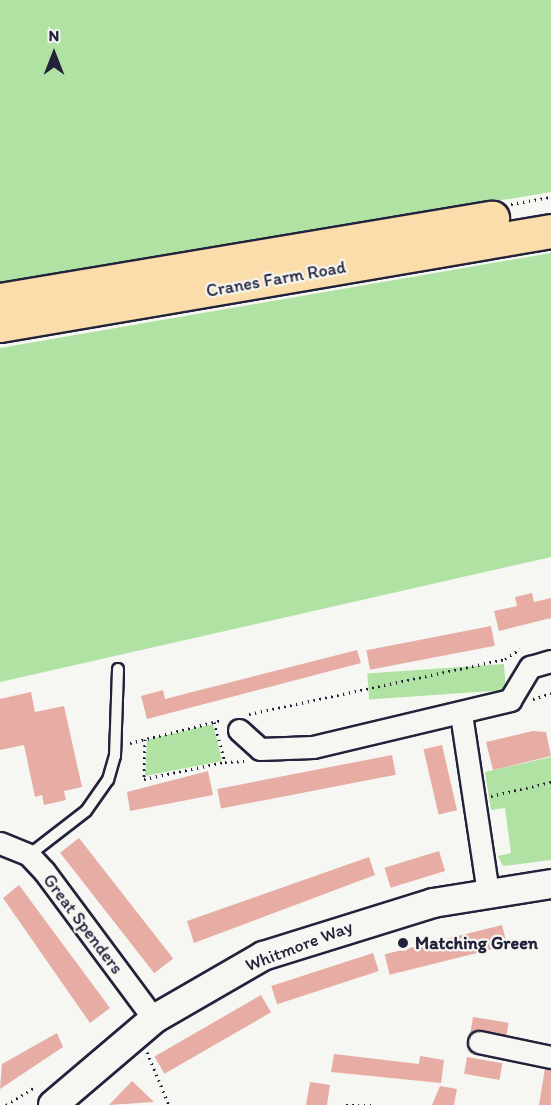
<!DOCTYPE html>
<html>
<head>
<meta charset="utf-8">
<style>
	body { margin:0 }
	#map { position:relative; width:551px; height:1105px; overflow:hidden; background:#f6f6f2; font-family:Itim,sans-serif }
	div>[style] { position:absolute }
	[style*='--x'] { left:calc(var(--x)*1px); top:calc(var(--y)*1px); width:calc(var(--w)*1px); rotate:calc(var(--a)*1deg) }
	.green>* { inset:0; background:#afe2a3; transform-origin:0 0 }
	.building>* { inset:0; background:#e7ada5; transform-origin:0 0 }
	.path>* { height:3px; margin-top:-1.5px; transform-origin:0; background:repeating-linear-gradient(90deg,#22223b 0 1.5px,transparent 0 6px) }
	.roads { filter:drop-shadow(2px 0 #22223b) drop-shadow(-2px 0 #22223b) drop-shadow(0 2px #22223b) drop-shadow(0 -2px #22223b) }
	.lane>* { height:10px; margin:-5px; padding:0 5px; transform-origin:5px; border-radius:5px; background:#f6f6f2 }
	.street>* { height:21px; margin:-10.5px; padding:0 10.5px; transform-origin:10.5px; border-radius:10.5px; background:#f6f6f2 }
	.secondary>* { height:28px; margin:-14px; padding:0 14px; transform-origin:14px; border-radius:14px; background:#f6f6f2 }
	.primary>* { height:33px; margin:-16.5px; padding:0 16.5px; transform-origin:16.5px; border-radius:16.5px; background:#faddab }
	.dots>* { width:16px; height:16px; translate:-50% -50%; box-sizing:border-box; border:3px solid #f6f6f2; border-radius:50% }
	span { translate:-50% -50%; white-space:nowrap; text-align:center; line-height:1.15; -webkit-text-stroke:4.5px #f6f6f2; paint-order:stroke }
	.street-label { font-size:18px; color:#22223b }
	.poi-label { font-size:18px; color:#22223b; font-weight:700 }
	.left { translate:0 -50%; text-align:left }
	.north { position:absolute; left:24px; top:24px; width:60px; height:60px; -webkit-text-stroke:4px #f6f6f2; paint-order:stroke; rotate:0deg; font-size:16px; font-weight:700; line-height:24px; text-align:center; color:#22223b }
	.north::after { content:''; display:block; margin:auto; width:21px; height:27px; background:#22223b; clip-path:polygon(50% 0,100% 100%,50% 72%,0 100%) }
</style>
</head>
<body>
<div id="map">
	<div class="green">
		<div style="clip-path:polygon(0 0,551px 0,551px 192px,0 284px)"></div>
		<div style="clip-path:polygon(551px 253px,551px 557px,0 682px,0 348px)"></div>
		<div style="left:504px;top:664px;width:26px;height:137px;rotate:86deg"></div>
		<div style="clip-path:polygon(213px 724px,222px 761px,145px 776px,147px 740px)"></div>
		<div style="clip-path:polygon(551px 757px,551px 860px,503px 866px,498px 856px,511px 853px,505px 808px,491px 810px,485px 772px)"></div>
	</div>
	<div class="building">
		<div style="clip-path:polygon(532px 593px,534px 602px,551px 598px,551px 618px,499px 631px,494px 611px,517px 606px,515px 597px)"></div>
		<div style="left:491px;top:626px;width:20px;height:127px;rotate:79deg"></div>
		<div style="clip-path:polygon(357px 650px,361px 663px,147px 719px,141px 696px,163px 690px,165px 699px)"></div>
		<div style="clip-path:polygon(31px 692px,35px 712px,64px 706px,82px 787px,64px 791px,66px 800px,44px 805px,42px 795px,35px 797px,24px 745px,0 750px,0 699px)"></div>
		<div style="clip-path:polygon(533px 731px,546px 732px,551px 756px,493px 770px,486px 742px)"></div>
		<div style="left:442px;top:745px;width:67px;height:19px;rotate:77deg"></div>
		<div style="left:392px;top:755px;width:20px;height:178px;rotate:79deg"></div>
		<div style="clip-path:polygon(208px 771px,213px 795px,130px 811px,127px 792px)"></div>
		<div style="left:79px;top:838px;width:153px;height:24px;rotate:52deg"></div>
		<div style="left:439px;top:851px;width:21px;height:57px;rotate:73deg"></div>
		<div style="clip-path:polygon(369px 857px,375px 875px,194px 943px,187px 921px)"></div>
		<div style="clip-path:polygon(19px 885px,110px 1008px,90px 1023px,3px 898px)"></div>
		<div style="left:502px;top:925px;width:21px;height:121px;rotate:76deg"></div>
		<div style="left:373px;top:953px;width:19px;height:107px;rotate:72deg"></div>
		<div style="left:261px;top:995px;width:20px;height:123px;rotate:60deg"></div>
		<div style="left:473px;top:1017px;width:36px;height:16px;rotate:9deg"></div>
		<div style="clip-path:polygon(57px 1033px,63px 1047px,0 1089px,2px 1064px)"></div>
		<div style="clip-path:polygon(334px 1054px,419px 1064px,420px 1056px,444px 1060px,441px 1083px,331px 1072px)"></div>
		<div style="left:467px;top:1057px;width:36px;height:17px;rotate:10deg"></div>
		<div style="clip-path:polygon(545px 1068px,551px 1069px,551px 1105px,539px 1105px)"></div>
		<div style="clip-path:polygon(132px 1081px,154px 1102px,109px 1105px)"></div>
		<div style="clip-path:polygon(310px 1082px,330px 1085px,327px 1105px,306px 1105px)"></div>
		<div style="clip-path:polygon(440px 1086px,457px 1089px,454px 1105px,432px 1105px)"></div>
	</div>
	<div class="path">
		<div style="--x:511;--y:204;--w:41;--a:-9.9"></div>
		<div style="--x:533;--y:699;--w:19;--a:-18"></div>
		<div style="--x:249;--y:714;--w:262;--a:-12.1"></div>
		<div style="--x:505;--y:659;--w:18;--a:-34"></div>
		<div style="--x:214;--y:722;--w:41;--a:74.6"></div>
		<div style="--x:225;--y:762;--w:19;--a:-3"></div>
		<div style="--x:145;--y:739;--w:40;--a:91.4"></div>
		<div style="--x:144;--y:779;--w:83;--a:-11.9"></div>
		<div style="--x:130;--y:743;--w:95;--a:-14"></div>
		<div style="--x:491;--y:796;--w:62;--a:-13.1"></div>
		<div style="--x:147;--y:1052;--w:57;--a:67.5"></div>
		<div style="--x:6;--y:1105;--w:36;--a:-32"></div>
		<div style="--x:346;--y:1105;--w:28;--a:0"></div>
	</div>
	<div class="roads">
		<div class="lane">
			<div style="--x:29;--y:855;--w:72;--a:-37.7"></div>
			<div style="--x:86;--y:811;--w:38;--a:-55"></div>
			<div style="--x:108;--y:780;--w:25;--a:-74"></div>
			<div style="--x:115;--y:756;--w:87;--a:-88"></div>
		</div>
		<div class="street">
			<div style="--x:461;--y:714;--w:180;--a:81.4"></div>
			<div style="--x:239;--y:730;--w:28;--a:42"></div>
			<div style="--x:260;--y:749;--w:53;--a:-2.2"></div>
			<div style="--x:313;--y:747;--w:203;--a:-13.4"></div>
			<div style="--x:510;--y:700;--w:39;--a:-59"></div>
			<div style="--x:530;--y:667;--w:22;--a:-16"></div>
			<div style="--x:0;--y:843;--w:31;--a:22"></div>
			<div style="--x:29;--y:855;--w:22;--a:47"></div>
			<div style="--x:44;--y:871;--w:184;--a:53.4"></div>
			<div style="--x:479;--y:1042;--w:74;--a:11.8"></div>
		</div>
		<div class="secondary">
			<div style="--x:53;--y:1105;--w:133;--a:-40.4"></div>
			<div style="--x:154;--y:1019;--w:126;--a:-30"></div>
			<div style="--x:263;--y:956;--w:178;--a:-17.3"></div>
			<div style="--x:433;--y:903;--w:120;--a:-9.1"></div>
		</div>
		<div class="primary">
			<div style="--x:0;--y:300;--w:499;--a:-9.5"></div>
			<div style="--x:0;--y:325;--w:559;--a:-9.68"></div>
		</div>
	</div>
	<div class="dots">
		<div style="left:403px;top:943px;background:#22223b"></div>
	</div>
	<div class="street-label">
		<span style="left:276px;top:279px;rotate:-10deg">Cranes Farm Road</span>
		<span style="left:83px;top:924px;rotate:53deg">Great Spenders</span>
		<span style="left:299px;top:946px;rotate:-21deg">Whitmore Way</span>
	</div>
	<div class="poi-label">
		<span class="left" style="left:415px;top:943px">Matching Green</span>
	</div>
	<div class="north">N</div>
</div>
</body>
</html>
